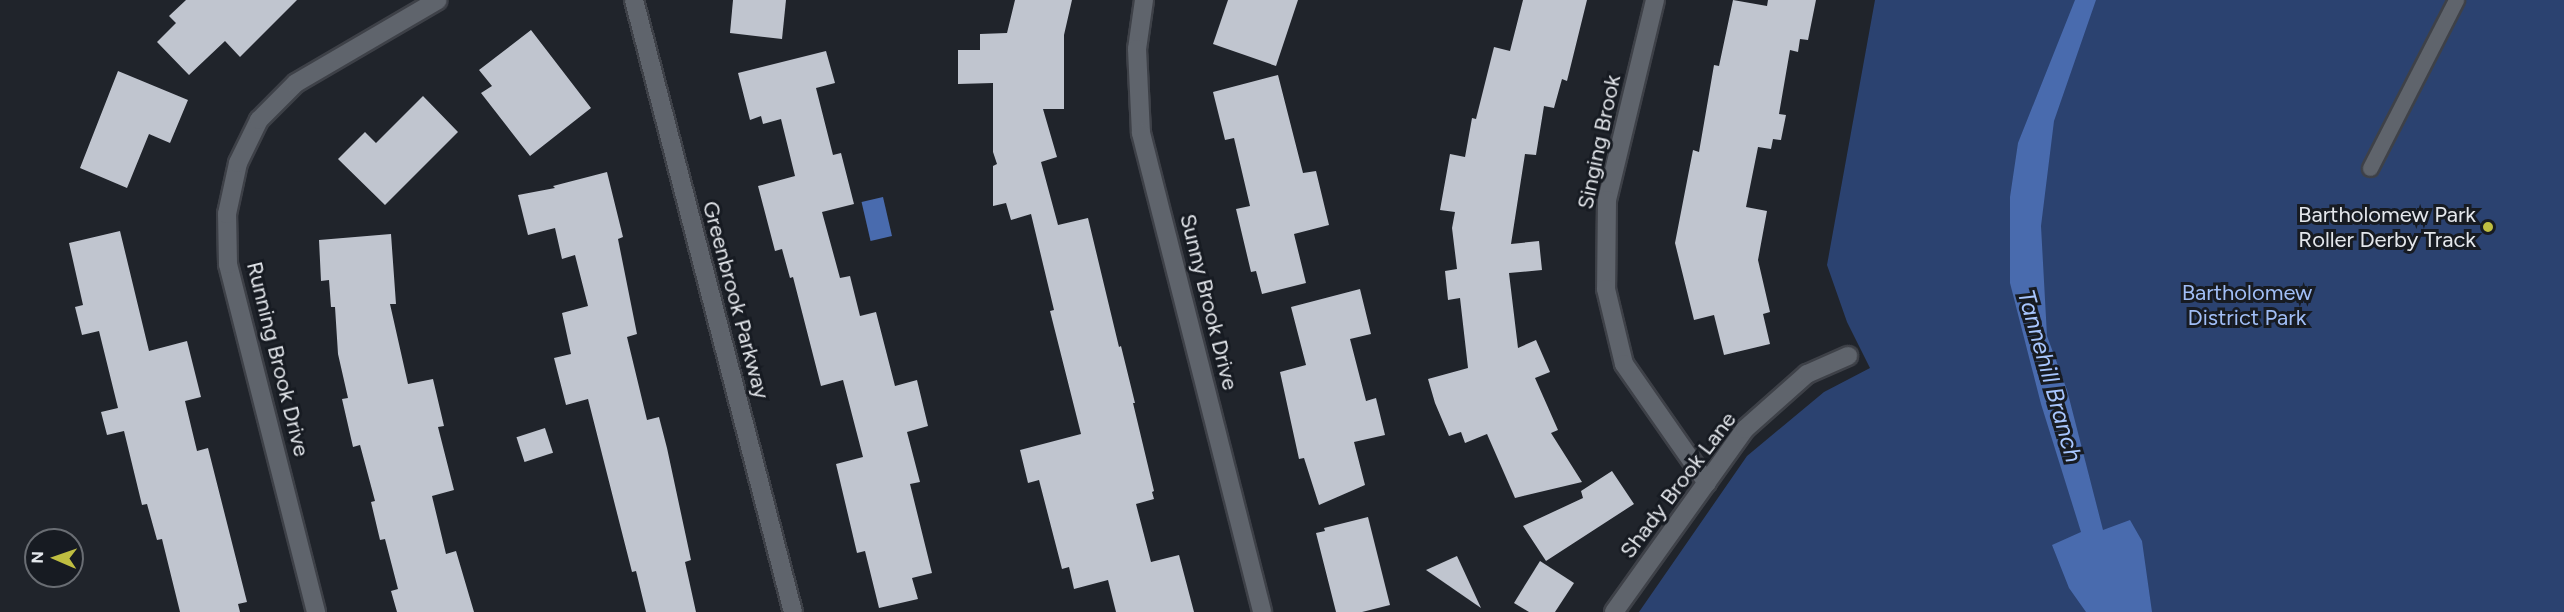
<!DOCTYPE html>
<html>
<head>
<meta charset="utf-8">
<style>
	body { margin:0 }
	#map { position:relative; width:2564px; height:612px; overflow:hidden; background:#20242b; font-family:Figtree,sans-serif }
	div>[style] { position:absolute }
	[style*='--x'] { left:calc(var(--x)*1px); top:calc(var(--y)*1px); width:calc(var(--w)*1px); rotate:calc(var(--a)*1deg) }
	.green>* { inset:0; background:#2b4270 }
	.water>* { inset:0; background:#496bae; transform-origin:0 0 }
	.building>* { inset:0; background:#c0c5cf; transform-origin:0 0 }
	.roads { filter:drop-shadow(2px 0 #3e4148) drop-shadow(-2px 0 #3e4148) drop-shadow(0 2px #3e4148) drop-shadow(0 -2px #3e4148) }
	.lane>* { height:15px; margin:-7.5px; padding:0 7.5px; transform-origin:7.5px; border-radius:7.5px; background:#5f646c }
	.street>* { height:18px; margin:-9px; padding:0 9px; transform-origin:9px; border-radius:9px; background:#5f646c }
	.dots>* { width:16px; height:16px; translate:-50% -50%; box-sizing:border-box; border:3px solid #171b22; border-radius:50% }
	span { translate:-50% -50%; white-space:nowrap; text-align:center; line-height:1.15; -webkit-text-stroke:6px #171b22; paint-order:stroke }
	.street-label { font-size:22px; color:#e4e7ec }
	.poi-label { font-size:22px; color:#e4e7ec }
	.right { translate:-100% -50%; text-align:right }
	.park-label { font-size:22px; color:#a1bef6 }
	.water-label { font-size:24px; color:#a8c6fe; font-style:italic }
	.north { position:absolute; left:24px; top:528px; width:60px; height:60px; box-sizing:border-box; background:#171b22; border:2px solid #696d73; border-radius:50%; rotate:272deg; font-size:16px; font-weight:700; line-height:24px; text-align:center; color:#e4e7ec }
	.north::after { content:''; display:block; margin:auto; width:21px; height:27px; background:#bfbe41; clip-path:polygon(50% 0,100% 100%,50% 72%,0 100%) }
</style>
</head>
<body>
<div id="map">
	<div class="green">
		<div style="clip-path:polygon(1875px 0,2564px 0,2564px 612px,1639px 612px,1747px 456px,1824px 392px,1870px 368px,1847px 322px,1827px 265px)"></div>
	</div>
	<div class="water">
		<div style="clip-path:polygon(2075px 0,2096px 0,2054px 121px,2041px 226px,2047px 336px,2067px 390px,2103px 530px,2130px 520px,2142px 541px,2152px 612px,2086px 612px,2069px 588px,2052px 545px,2081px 532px,2041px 404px,2010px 283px,2010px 197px,2018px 143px)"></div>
		<div style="left:883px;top:197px;width:40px;height:22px;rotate:77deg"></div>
	</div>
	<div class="building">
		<div style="clip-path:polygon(186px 0,297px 0,240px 57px,225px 41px,189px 75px,157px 42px,176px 23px,169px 16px)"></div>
		<div style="clip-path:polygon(733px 0,786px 0,782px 39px,730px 33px)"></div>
		<div style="clip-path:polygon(1015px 0,1072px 0,1064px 35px,1064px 109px,1043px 109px,1057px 157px,1041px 162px,1058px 225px,1088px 218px,1119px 347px,1121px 346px,1135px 403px,1133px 403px,1154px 491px,1152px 492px,1154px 499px,1136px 504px,1151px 562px,1179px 555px,1194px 612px,1116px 612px,1108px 580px,1074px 589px,1069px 567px,1062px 569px,1039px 480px,1028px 483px,1020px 450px,1081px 434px,1050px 311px,1054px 310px,1031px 214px,1011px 220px,1006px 203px,993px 206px,993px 166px,997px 164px,993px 152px,993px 83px,958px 84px,958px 50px,980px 50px,980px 34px,1007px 33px)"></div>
		<div style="clip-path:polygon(1228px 0,1298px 0,1276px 66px,1213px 44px)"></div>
		<div style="clip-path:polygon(1523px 0,1587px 0,1567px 81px,1562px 79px,1554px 108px,1544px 106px,1536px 155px,1525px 154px,1511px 244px,1539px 241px,1542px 270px,1509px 273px,1518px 348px,1536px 340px,1550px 372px,1535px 378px,1558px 430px,1551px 433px,1582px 482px,1515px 498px,1487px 434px,1465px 443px,1461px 432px,1449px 436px,1435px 403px,1428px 379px,1468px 368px,1460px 298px,1448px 300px,1445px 271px,1457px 269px,1452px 228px,1455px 212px,1440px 210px,1450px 154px,1465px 157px,1472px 118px,1476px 119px,1494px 47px,1510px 51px)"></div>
		<div style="clip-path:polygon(1733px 0,1767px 6px,1768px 0,1816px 0,1808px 40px,1800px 39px,1798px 52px,1790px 50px,1779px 114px,1786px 115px,1781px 140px,1773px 139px,1771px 149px,1758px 147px,1746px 207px,1767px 211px,1758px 260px,1770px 312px,1763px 314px,1770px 344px,1724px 355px,1714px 315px,1694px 320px,1675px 243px,1693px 150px,1699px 152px,1714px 65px,1719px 66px)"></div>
		<div style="clip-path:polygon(531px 30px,591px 108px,530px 156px,481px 93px,492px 86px,479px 70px)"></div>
		<div style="clip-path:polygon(826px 51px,835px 83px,816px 88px,833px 155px,841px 153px,854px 204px,822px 212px,840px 278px,850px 276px,860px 316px,876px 312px,895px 386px,917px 380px,928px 426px,907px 432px,920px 482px,910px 484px,932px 573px,912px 578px,918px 599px,879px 608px,865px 551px,857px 553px,836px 464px,863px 457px,843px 380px,821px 386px,793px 277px,790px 278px,782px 249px,775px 251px,758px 186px,795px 176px,781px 119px,763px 124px,761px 116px,750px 120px,738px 73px)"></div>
		<div style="clip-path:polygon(118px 71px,188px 100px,170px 143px,149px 134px,127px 188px,80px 168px)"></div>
		<div style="clip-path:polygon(1278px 75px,1303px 173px,1316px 171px,1329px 225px,1294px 234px,1306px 283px,1262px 294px,1256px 271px,1251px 272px,1236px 209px,1250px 206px,1234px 138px,1225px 140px,1213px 92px)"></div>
		<div style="clip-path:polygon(423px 96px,458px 132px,385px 205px,338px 159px,365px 132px,376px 143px)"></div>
		<div style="clip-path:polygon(607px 172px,623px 237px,618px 239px,637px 334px,627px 337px,647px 420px,659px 417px,667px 448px,691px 560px,685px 562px,696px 612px,646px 612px,636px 571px,632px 572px,588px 399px,566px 405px,554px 358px,571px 354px,562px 313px,588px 306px,575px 255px,562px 259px,555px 228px,528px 235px,518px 195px,555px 188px,553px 186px)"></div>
		<div style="clip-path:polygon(120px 231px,149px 351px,187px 341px,201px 397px,185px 401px,197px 451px,208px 448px,247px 602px,238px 604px,240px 612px,180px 612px,162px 539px,157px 540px,147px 504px,142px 505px,124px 431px,107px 435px,101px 412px,118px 408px,99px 331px,82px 335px,75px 307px,83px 305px,69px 243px)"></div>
		<div style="clip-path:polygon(391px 234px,396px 304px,390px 304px,408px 384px,433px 379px,444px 426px,438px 427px,454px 490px,432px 496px,446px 554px,456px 551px,474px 612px,397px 612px,391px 591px,398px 589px,385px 539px,380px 540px,371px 502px,375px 501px,360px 445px,353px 447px,342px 399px,348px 398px,338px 354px,335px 307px,331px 307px,329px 280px,321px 281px,319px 240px)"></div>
		<div style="clip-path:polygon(1360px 289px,1371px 334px,1350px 339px,1366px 401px,1376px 398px,1385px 435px,1354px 442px,1365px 485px,1319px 505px,1304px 458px,1299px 459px,1280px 372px,1306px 365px,1291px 307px)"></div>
		<div style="left:545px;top:428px;width:26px;height:30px;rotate:72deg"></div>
		<div style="clip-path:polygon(1612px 471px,1634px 504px,1546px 561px,1523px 526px,1583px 498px,1581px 491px)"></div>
		<div style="clip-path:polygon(1368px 517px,1390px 605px,1362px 612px,1336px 612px,1316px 533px,1325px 531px,1324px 528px)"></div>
		<div style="clip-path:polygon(1457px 556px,1481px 608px,1426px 570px)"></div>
		<div style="clip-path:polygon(1540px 561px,1574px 583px,1555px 612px,1529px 612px,1514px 603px)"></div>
	</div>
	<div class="roads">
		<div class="lane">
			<div style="--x:2370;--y:168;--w:189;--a:-62.9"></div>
		</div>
		<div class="street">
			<div style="--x:634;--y:0;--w:632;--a:75.44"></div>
			<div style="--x:1144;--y:0;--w:49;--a:98.1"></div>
			<div style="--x:1137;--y:49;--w:84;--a:87.3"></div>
			<div style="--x:1141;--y:133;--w:494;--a:75.8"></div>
			<div style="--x:1655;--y:0;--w:206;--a:103.5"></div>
			<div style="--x:1607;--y:200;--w:89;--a:90.6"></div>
			<div style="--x:1606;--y:289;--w:77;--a:76.5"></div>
			<div style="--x:1624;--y:364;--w:145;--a:55.1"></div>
			<div style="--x:316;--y:612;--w:359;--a:-104.2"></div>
			<div style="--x:228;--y:264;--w:50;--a:-91.1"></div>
			<div style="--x:227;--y:214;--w:52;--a:-77.8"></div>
			<div style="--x:238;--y:163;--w:48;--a:-64"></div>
			<div style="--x:259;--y:120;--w:52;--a:-45"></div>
			<div style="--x:296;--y:83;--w:164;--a:-30.3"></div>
			<div style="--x:1614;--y:612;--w:225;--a:-54.4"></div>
			<div style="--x:1745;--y:429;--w:83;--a:-41.6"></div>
			<div style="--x:1807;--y:374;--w:45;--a:-23.7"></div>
		</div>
	</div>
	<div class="dots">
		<div style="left:2488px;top:227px;background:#bfbe41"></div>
	</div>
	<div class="street-label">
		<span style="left:1599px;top:142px;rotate:-78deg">Singing Brook</span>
		<span style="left:736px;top:300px;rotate:75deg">Greenbrook Parkway</span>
		<span style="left:1209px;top:302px;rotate:76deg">Sunny Brook Drive</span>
		<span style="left:278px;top:359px;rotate:76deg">Running Brook Drive</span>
		<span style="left:1678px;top:485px;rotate:-53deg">Shady Brook Lane</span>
	</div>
	<div class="poi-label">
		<span class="right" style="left:2476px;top:227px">Bartholomew Park<br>Roller Derby Track</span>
	</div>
	<div class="park-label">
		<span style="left:2247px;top:305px">Bartholomew<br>District Park</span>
	</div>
	<div class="water-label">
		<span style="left:2050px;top:376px;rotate:74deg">Tannehill Branch</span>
	</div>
	<div class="north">N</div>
</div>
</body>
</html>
